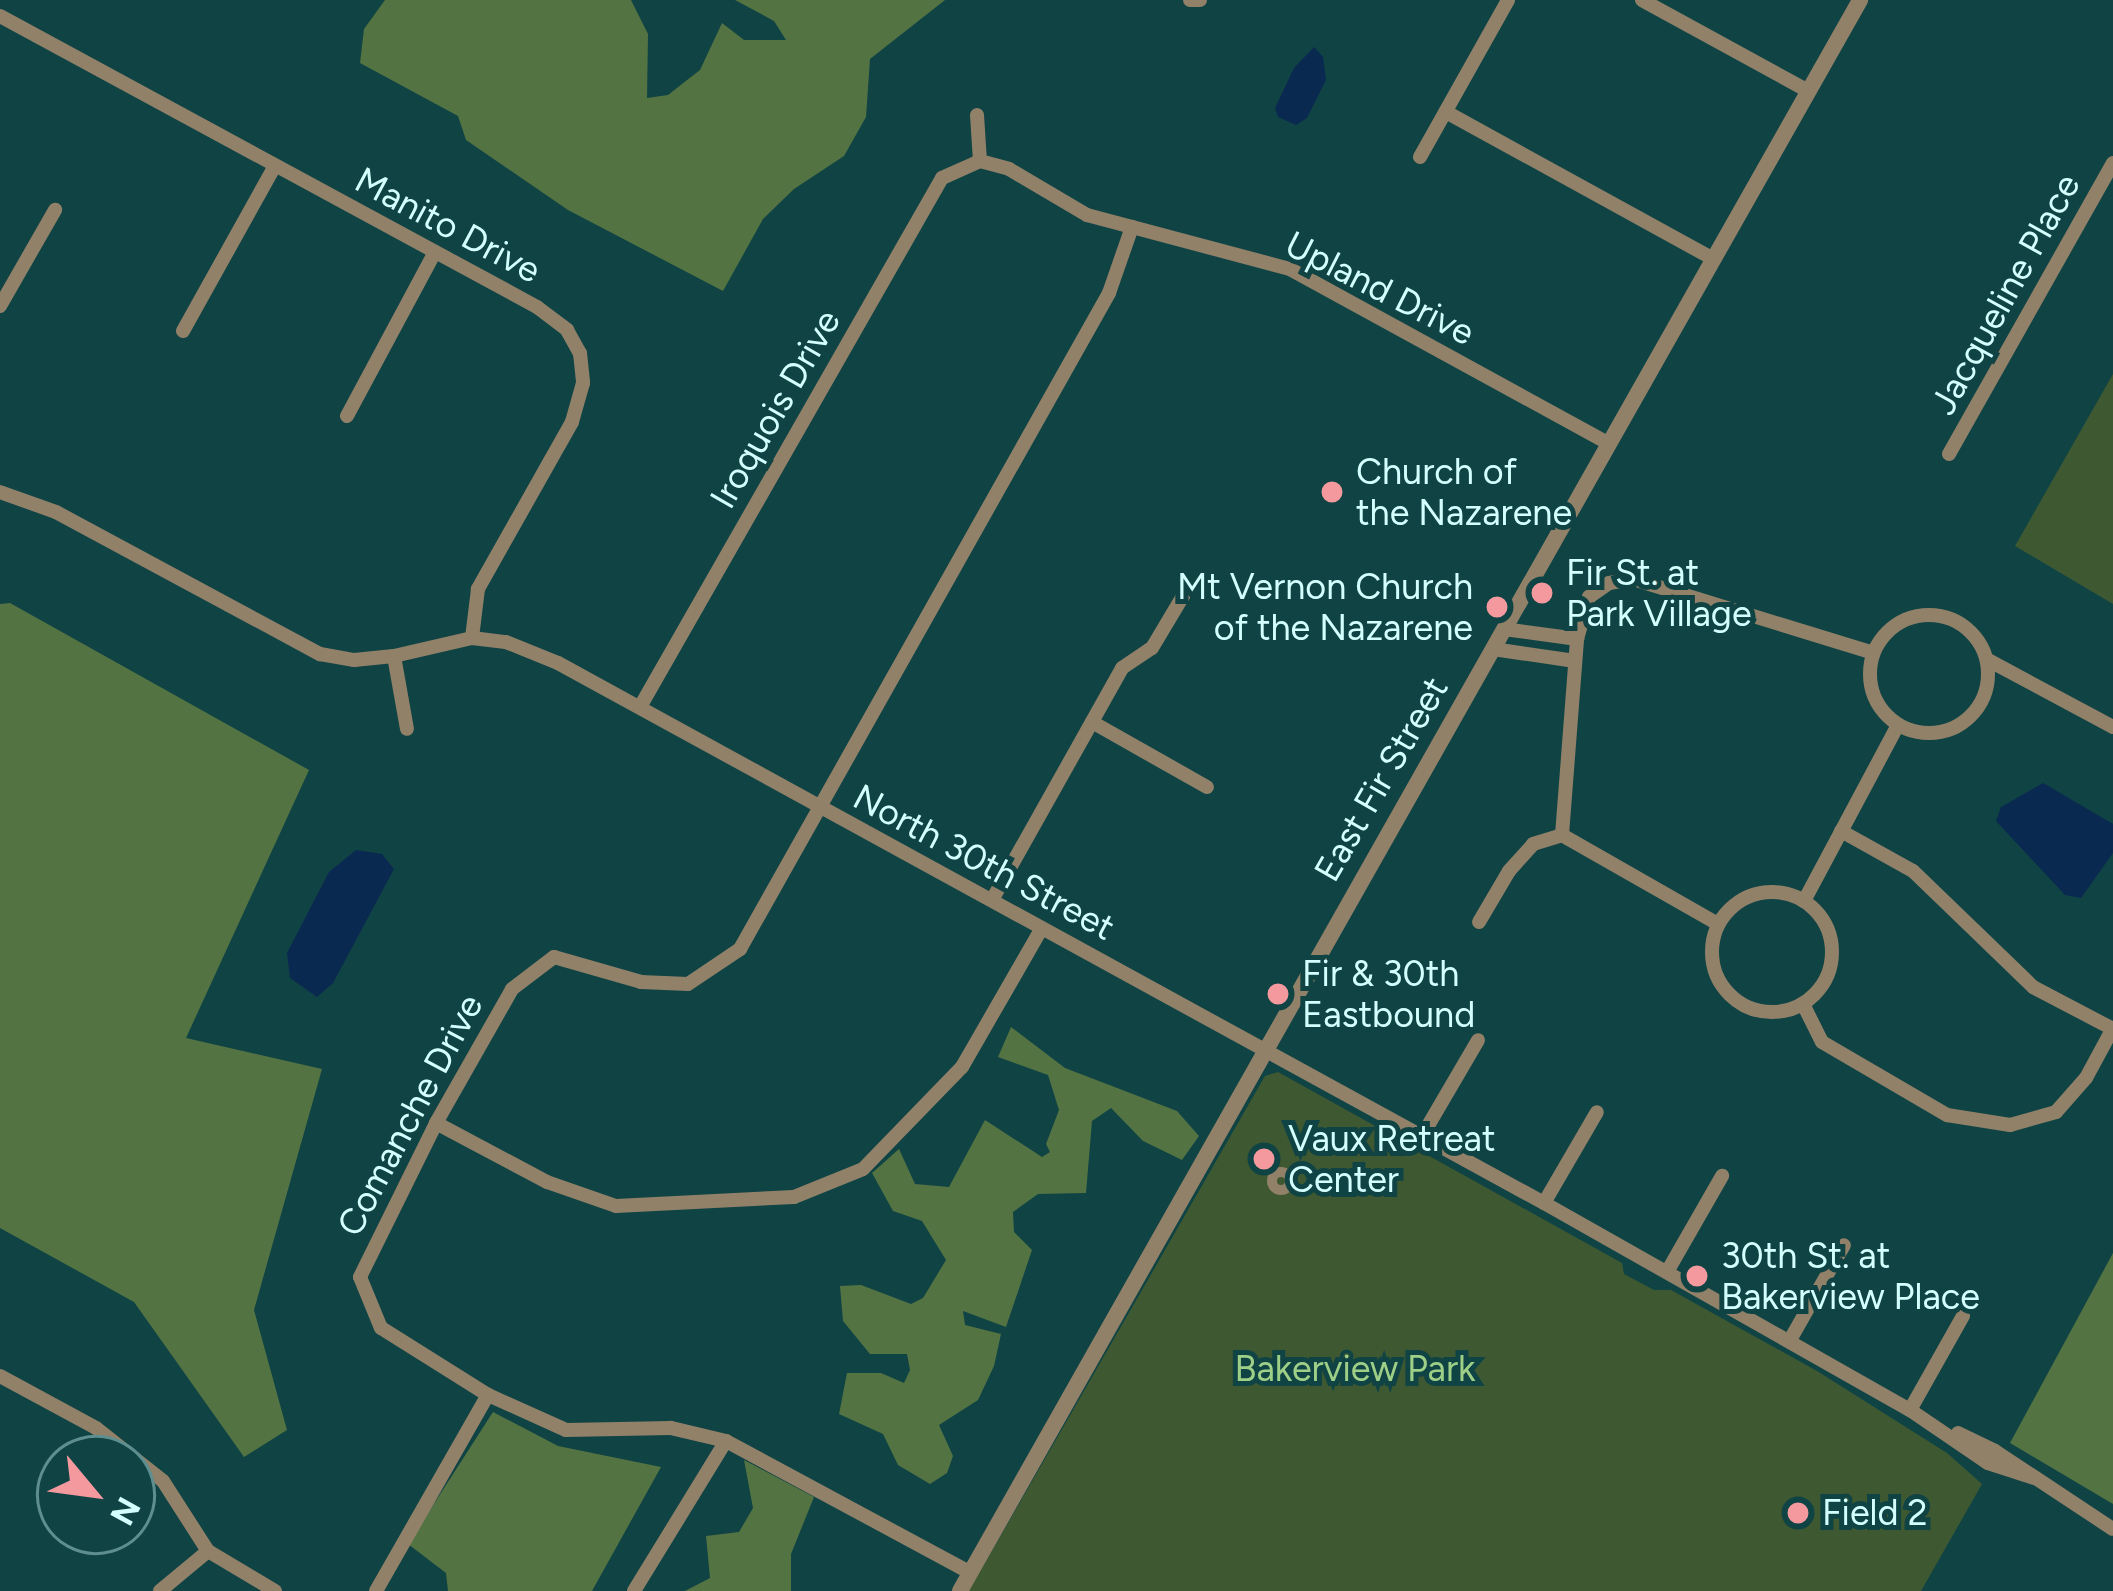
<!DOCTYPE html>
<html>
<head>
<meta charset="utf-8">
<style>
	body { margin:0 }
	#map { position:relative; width:2113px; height:1591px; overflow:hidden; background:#104344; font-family:Figtree,sans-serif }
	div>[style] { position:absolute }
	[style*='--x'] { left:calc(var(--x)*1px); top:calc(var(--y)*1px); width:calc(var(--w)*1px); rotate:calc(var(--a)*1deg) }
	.green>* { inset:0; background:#3e5932 }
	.forest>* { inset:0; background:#537343 }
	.water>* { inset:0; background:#0a2951 }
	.pedestrian>* { height:10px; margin:-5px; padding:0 5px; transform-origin:5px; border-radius:5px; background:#918169 }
	.pedestrian>.ring { margin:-5px; padding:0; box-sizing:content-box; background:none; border:10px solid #918169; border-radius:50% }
	.minor>* { height:14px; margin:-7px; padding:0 7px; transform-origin:7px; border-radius:7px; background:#918169 }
	.minor>.ring { margin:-7px; padding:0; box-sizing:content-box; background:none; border:14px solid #918169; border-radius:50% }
	.tertiary>* { height:16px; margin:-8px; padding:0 8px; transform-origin:8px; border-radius:8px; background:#918169 }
	.dots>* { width:33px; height:33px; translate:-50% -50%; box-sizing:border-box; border:6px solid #104344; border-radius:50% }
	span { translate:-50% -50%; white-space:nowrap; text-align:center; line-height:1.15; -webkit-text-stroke:10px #104344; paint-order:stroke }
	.street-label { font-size:36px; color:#d4ffff }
	.poi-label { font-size:36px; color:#d4ffff }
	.left { translate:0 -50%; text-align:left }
	.right { translate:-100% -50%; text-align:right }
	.park-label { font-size:36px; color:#9ecf87 }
	.north { position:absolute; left:36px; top:1435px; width:120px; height:120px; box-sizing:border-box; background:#104344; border:3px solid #5e8e8f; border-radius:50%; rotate:119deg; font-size:33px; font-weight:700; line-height:48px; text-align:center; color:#d4ffff }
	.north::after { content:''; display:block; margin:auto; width:42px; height:54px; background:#f49a9f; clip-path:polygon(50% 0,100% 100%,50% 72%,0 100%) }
</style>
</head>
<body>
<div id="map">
	<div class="green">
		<div style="clip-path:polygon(2113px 374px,2113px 604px,2015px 546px)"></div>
		<div style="clip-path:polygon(1278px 1072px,1622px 1263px,1624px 1274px,1654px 1290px,1671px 1290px,1817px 1371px,1947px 1453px,1982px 1484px,1921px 1591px,969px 1591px,1265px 1076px)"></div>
	</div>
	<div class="forest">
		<div style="clip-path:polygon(385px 0,631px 0,648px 34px,647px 98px,668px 95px,700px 70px,722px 23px,744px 40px,786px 40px,774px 21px,735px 0,945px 0,870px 59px,866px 117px,844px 156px,794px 189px,763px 219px,723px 291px,568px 210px,466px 140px,458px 116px,360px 63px,364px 29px)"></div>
		<div style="clip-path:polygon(10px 603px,309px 770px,186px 1038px,322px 1069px,254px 1310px,287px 1430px,244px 1457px,134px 1302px,0 1228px,0 604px)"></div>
		<div style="clip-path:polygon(1011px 1027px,1065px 1068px,1177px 1111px,1199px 1136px,1182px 1160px,1143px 1141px,1111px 1108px,1092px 1121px,1086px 1193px,1038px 1194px,1013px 1212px,1014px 1232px,1032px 1250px,1006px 1327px,963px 1311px,965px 1325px,1001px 1334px,994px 1366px,978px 1400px,939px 1425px,953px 1456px,947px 1473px,930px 1484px,898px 1465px,883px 1434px,839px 1414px,847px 1373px,881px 1373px,904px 1383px,910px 1370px,907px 1354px,870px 1354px,843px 1321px,840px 1286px,861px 1285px,911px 1304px,923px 1298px,946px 1260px,922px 1221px,893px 1211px,872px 1173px,899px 1149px,915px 1184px,949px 1187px,985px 1120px,1042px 1157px,1050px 1152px,1046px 1144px,1059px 1110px,1048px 1075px,998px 1057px)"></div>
		<div style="clip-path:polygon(2113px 1253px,2113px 1504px,2010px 1443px)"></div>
		<div style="clip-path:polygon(493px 1412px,558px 1446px,661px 1467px,592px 1591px,448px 1591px,446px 1573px,408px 1544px)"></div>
		<div style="clip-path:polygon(744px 1460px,814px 1497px,791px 1554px,791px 1591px,685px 1591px,710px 1578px,706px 1536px,739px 1532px,753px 1508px)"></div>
	</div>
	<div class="water">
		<div style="clip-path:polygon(1314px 47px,1323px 57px,1326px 80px,1307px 118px,1296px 125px,1278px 117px,1275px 108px,1294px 68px)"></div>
		<div style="clip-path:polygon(2043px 783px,2113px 824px,2113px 853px,2081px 898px,2065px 895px,1996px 821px,2001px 807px)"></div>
		<div style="clip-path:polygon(356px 850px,382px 854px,394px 869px,333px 983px,317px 997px,290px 978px,287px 953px,329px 872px)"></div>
	</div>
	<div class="pedestrian">
		<div class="ring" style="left:1272px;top:1172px;width:8px;height:8px"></div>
	</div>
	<div class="minor">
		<div style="--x:1190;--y:0;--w:10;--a:0"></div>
		<div style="--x:1642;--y:0;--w:189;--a:28.7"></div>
		<div style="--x:0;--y:16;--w:611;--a:28.45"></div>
		<div style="--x:537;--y:307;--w:38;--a:37"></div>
		<div style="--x:567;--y:330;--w:26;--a:61"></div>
		<div style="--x:580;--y:353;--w:30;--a:84"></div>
		<div style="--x:583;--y:383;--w:41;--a:105.8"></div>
		<div style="--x:572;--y:422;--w:192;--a:119.4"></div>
		<div style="--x:478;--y:589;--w:49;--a:97"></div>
		<div style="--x:1446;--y:112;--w:305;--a:28.8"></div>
		<div style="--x:977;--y:115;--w:46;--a:86.3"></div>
		<div style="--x:1420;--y:157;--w:180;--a:-60.7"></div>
		<div style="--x:980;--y:161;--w:30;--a:15"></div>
		<div style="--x:1009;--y:169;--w:91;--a:30.5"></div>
		<div style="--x:1087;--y:215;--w:210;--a:14.9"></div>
		<div style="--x:1290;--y:269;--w:362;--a:28.7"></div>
		<div style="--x:0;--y:306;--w:111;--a:-60.2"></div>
		<div style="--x:183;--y:331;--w:189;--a:-60.9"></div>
		<div style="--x:347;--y:416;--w:186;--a:-61.8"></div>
		<div style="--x:1949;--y:454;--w:334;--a:-60.6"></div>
		<div style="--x:0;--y:492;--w:59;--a:19.7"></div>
		<div style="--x:56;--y:512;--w:300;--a:28.3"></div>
		<div style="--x:320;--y:654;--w:35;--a:10"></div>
		<div style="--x:354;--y:660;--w:40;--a:-5.7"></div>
		<div style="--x:394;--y:656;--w:80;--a:-13"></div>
		<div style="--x:472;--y:638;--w:34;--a:7"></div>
		<div style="--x:506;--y:642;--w:56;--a:22"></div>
		<div style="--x:558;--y:663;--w:1124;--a:28.71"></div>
		<div style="--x:1544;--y:1203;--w:420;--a:29.5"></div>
		<div style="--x:1910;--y:1410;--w:94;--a:34.2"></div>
		<div style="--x:1988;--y:1463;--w:48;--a:18.1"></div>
		<div class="ring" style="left:1870px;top:615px;width:104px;height:104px"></div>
		<div style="--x:1504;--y:629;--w:74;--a:7.8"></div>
		<div style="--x:1493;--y:649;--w:83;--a:8.3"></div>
		<div style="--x:394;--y:656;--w:74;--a:79.9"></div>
		<div style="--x:1988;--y:660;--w:142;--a:28.2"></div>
		<div style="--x:640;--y:707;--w:609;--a:-60.28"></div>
		<div style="--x:942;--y:178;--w:42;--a:-24.1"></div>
		<div style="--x:1092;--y:722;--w:132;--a:29.5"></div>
		<div style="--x:1841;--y:831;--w:82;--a:29.1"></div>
		<div style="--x:1913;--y:871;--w:167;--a:44"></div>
		<div style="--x:2033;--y:987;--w:90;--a:27.7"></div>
		<div class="ring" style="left:1712px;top:892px;width:106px;height:106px"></div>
		<div style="--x:992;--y:900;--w:266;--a:-60.7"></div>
		<div style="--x:1122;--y:668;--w:36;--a:-34"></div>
		<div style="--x:1152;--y:648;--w:66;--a:-59.2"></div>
		<div style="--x:1804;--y:901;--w:200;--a:-61.9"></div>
		<div style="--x:1479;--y:922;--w:59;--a:-59.5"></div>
		<div style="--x:1509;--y:871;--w:36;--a:-48"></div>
		<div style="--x:1533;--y:844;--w:30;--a:-17"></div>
		<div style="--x:1718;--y:924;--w:180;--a:-150.3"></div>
		<div style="--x:1562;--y:835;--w:197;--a:-85.6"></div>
		<div style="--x:1577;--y:639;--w:44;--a:-74.1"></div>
		<div style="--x:1589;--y:597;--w:24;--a:-35"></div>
		<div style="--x:1609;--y:583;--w:24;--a:-9"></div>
		<div style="--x:1633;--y:579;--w:251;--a:17.1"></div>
		<div style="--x:1803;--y:1004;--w:42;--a:63.4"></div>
		<div style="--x:1822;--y:1042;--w:145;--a:30.3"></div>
		<div style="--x:1947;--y:1115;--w:64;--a:9"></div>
		<div style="--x:2010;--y:1125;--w:48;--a:-15.8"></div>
		<div style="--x:2056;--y:1112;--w:45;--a:-48.6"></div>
		<div style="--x:2086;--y:1078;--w:57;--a:-61.6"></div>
		<div style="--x:436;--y:1123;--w:126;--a:28"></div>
		<div style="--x:547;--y:1182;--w:73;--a:19.2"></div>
		<div style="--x:616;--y:1206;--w:178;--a:-2.9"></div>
		<div style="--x:794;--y:1197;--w:74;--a:-22.1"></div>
		<div style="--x:863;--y:1169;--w:142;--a:-45.9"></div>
		<div style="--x:962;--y:1067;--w:160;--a:-60.1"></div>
		<div style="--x:1422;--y:1136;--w:111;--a:-59.7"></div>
		<div style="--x:1544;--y:1203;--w:105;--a:-59.8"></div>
		<div style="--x:1667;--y:1272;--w:111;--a:-60.2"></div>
		<div style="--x:1790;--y:1340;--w:109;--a:-60.4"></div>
		<div style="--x:0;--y:1376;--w:109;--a:28.4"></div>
		<div style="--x:96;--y:1428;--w:85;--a:38.3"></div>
		<div style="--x:163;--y:1481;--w:83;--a:57.3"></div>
		<div style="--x:208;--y:1551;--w:78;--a:30.8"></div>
		<div style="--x:1910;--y:1410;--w:108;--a:-60.6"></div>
		<div style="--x:1958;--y:1433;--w:41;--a:25.9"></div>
		<div style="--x:1995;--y:1451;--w:141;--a:33.5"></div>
		<div style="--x:971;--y:1573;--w:278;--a:-151.7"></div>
		<div style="--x:726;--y:1441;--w:57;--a:-166.7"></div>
		<div style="--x:671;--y:1428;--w:105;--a:178.9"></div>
		<div style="--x:566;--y:1430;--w:85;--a:-155.8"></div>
		<div style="--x:488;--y:1395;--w:126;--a:-147.9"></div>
		<div style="--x:381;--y:1328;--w:55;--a:-112.4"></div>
		<div style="--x:360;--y:1277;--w:172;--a:-63.7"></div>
		<div style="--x:436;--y:1123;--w:154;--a:-60.4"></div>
		<div style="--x:512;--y:989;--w:53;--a:-37.3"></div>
		<div style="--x:554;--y:957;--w:91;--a:16"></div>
		<div style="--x:641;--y:982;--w:47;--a:2.4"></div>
		<div style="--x:688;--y:984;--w:63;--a:-33.9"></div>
		<div style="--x:740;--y:949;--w:753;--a:-60.64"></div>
		<div style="--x:1109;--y:293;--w:70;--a:-70.8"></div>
		<div style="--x:160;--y:1591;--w:62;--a:-39.8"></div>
		<div style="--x:376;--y:1591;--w:226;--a:-60.3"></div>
		<div style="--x:634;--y:1591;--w:176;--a:-58.5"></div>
	</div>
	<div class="tertiary">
		<div style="--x:960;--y:1591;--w:1828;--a:-60.5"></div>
	</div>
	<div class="dots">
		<div style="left:1332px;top:492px;background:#f49a9f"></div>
		<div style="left:1542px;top:593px;background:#f49a9f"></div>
		<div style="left:1497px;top:607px;background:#f49a9f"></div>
		<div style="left:1278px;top:994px;background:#f49a9f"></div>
		<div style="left:1264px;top:1159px;background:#f49a9f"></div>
		<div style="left:1697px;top:1276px;background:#f49a9f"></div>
		<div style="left:1798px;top:1513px;background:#f49a9f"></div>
	</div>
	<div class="street-label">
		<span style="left:448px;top:225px;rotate:28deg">Manito Drive</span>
		<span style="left:1380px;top:288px;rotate:27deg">Upland Drive</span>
		<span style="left:2005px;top:294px;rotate:-61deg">Jacqueline Place</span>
		<span style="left:775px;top:409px;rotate:-60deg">Iroquois Drive</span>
		<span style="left:1381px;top:779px;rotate:-60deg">East Fir Street</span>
		<span style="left:984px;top:862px;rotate:28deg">North 30th Street</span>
		<span style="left:410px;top:1115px;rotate:-62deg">Comanche Drive</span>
	</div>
	<div class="poi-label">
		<span class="left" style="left:1356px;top:492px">Church of<br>the Nazarene</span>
		<span class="left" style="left:1566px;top:593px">Fir St. at<br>Park Village</span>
		<span class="right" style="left:1473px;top:607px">Mt Vernon Church<br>of the Nazarene</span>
		<span class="left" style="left:1302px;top:994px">Fir &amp; 30th<br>Eastbound</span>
		<span class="left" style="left:1288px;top:1159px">Vaux Retreat<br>Center</span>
		<span class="left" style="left:1721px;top:1276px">30th St. at<br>Bakerview Place</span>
		<span class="left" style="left:1822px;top:1513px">Field 2</span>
	</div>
	<div class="park-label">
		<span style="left:1355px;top:1369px">Bakerview Park</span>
	</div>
	<div class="north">N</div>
</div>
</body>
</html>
